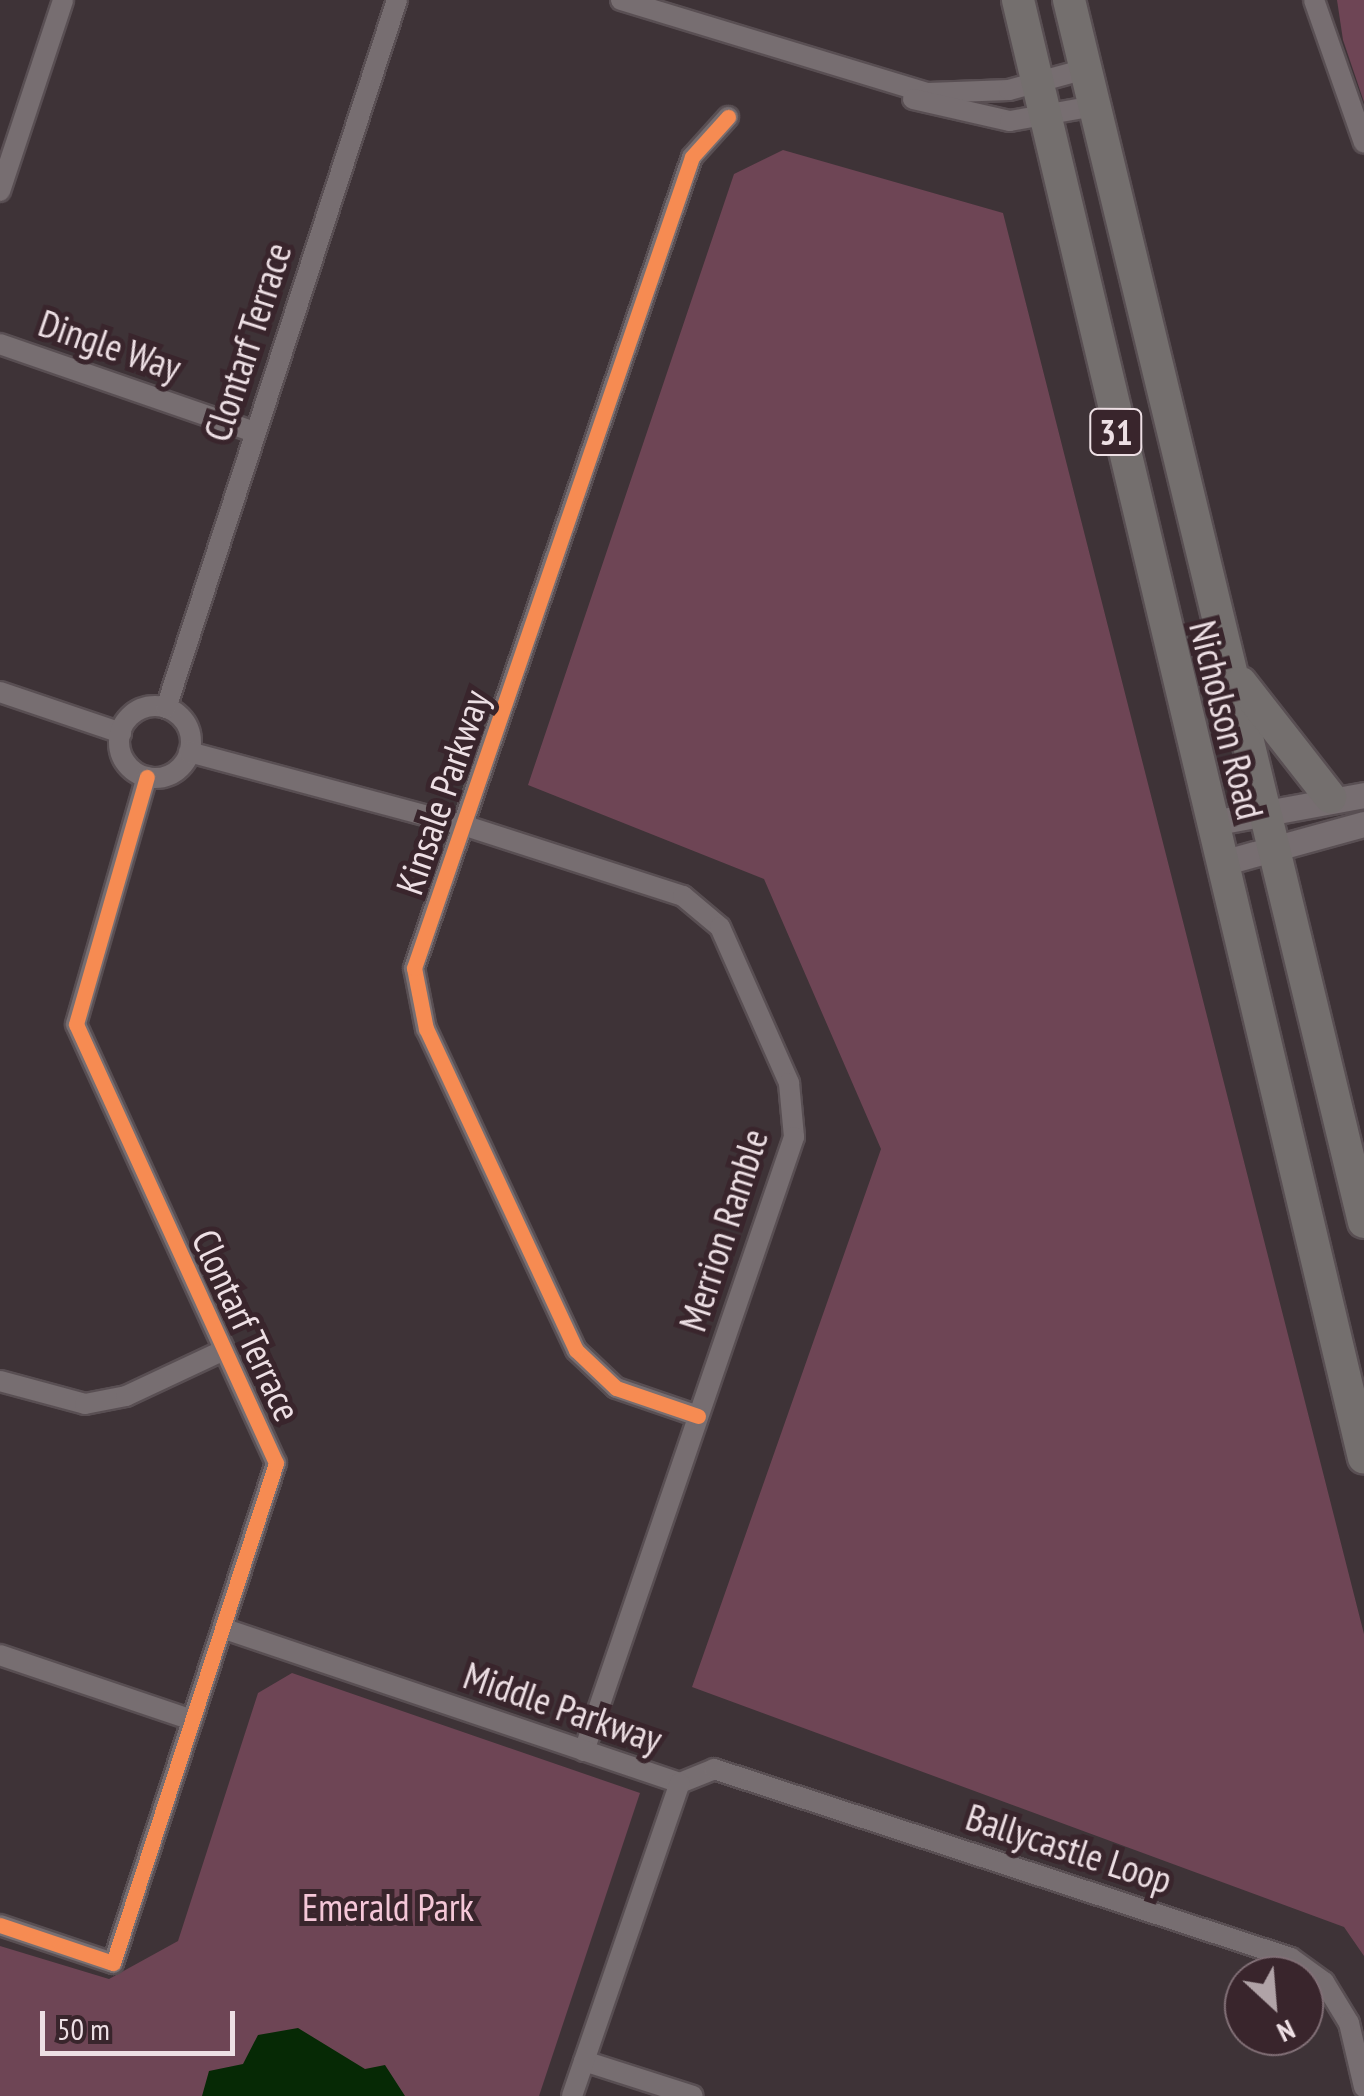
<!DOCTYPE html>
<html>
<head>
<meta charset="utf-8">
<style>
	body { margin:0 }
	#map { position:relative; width:1364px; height:2096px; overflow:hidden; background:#3e3337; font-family:"PT Sans Narrow",sans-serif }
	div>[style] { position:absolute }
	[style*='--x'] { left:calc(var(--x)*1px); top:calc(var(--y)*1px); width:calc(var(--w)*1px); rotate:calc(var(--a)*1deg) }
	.green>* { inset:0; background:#6e4555 }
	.water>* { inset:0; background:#062905 }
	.roads { filter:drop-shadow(2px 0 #594f53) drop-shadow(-2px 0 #594f53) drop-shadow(0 2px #594f53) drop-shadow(0 -2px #594f53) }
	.minor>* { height:20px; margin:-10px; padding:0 10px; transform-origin:10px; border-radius:10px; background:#776e71 }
	.minor>.ring { margin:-10px; padding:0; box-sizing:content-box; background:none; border:20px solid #776e71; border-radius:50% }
	.tertiary>* { height:25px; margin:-12.5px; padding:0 12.5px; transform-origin:12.5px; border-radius:12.5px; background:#776e71 }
	.primary>* { height:32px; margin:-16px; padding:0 16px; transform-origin:16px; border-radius:16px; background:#746f6e }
	.cycleway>* { height:15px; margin:-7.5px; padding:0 7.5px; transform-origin:7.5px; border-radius:7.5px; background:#f68b52 }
	span { translate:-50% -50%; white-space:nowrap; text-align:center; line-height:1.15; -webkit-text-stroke:10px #39252c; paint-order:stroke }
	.shield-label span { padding:2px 8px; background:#39252c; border:2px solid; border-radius:8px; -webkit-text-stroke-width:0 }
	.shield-label { font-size:35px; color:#eddfe4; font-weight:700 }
	.street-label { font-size:38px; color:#eddfe4 }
	.park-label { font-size:38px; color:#f5c7d8 }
	.north { position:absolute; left:1224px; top:1956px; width:100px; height:100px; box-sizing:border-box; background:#39252c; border:2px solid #816f76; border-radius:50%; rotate:154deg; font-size:28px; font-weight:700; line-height:40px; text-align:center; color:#eddfe4 }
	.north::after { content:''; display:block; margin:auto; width:35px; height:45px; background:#b0a3a7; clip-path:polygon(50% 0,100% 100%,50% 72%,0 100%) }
	.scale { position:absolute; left:40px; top:2011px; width:195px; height:45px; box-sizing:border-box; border:5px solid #eddfe4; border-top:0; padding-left:12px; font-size:30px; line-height:35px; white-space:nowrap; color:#eddfe4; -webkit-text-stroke:8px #39252c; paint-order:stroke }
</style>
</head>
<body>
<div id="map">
	<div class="green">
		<div style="clip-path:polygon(1337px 0,1364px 0,1364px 102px,1343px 40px)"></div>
		<div style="clip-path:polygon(783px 150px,1003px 213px,1364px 1634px,1364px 1956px,1344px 1927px,692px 1687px,881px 1149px,764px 879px,528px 785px,734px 174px)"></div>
		<div style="clip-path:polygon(292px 1673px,640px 1793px,539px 2096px,0 2096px,0 1946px,109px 1979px,178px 1941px,258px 1693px)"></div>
	</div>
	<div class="water">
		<div style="clip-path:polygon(298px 2028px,365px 2069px,385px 2065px,405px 2096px,202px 2096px,209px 2071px,243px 2064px,258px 2035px)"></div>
	</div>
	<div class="roads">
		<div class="minor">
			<div style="--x:621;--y:0;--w:321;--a:16.9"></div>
			<div style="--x:928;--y:93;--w:81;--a:-2.1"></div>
			<div style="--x:1009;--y:90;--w:79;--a:-15.4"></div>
			<div style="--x:1314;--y:0;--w:151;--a:70.7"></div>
			<div style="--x:913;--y:99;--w:99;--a:12.8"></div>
			<div style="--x:1010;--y:121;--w:85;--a:-10.1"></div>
			<div style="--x:0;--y:191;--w:201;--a:-71.7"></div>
			<div style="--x:0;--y:344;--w:269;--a:19.1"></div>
			<div style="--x:0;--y:692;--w:128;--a:18.7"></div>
			<div class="ring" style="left:119px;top:706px;width:52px;height:52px"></div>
			<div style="--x:166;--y:708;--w:745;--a:-71.93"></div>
			<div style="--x:189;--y:752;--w:287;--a:15"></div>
			<div style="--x:466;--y:826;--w:228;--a:17.9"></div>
			<div style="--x:683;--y:896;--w:48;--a:40"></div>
			<div style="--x:720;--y:927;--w:171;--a:66.1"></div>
			<div style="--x:789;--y:1083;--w:54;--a:84.7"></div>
			<div style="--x:794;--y:1137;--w:649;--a:108.88"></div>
			<div style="--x:0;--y:1381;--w:88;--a:15.1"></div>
			<div style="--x:85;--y:1404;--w:42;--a:-11"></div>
			<div style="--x:126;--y:1396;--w:106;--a:-25.1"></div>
			<div style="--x:698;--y:1416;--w:87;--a:-161.1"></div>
			<div style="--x:616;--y:1388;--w:55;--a:-136.5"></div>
			<div style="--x:576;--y:1350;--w:354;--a:-115"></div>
			<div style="--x:426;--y:1029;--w:62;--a:-101.1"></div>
			<div style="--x:414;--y:968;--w:857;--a:-71.08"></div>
			<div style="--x:692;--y:157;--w:54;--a:-48"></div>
			<div style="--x:225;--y:1629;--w:480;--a:18.7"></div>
			<div style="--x:0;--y:1655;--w:203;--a:18.7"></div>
			<div style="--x:680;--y:1783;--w:37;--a:-22"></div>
			<div style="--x:714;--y:1769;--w:607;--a:18.14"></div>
			<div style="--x:1291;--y:1958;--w:41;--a:36"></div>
			<div style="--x:1324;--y:1982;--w:48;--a:58.6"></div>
			<div style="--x:1349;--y:2023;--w:66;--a:76.8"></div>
			<div style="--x:0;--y:1925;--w:119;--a:18.6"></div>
			<div style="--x:113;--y:1963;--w:526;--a:-71.94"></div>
			<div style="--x:276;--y:1463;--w:482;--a:-114.5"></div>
			<div style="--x:76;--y:1024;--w:257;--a:-74"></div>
			<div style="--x:584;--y:2061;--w:114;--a:17.8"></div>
			<div style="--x:572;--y:2096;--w:331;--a:-71"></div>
		</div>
		<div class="tertiary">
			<div style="--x:1212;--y:823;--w:155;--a:-10.4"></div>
			<div style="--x:1222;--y:863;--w:147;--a:-15.4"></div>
		</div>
		<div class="primary">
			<div style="--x:1018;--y:0;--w:1498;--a:76.65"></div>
			<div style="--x:1069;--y:0;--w:1257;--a:76.43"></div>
			<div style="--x:1241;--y:683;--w:145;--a:52"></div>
		</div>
	</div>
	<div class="cycleway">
		<div style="--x:698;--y:1416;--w:87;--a:-161.1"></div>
		<div style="--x:616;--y:1388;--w:55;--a:-136.5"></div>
		<div style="--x:576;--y:1350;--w:354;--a:-115"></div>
		<div style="--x:426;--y:1029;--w:62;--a:-101.1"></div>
		<div style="--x:414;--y:968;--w:857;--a:-71.08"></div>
		<div style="--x:692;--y:157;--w:54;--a:-48"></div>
		<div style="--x:0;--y:1925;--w:119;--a:18.6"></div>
		<div style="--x:113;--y:1963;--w:526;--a:-71.94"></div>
		<div style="--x:276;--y:1463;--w:482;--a:-114.5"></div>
		<div style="--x:76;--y:1024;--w:257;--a:-74"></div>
	</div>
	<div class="shield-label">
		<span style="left:1116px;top:432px">31</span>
	</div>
	<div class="street-label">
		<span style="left:247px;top:342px;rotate:-72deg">Clontarf Terrace</span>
		<span style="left:110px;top:345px;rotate:19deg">Dingle Way</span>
		<span style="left:1227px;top:720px;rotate:76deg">Nicholson Road</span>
		<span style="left:442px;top:792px;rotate:-71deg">Kinsale Parkway</span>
		<span style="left:723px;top:1230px;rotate:-72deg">Merrion Ramble</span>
		<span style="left:247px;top:1325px;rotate:65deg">Clontarf Terrace</span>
		<span style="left:563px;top:1707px;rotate:19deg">Middle Parkway</span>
		<span style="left:1069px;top:1848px;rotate:18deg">Ballycastle Loop</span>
	</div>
	<div class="park-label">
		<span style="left:388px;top:1907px">Emerald Park</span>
	</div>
	<div class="north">N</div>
	<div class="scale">50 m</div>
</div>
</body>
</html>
